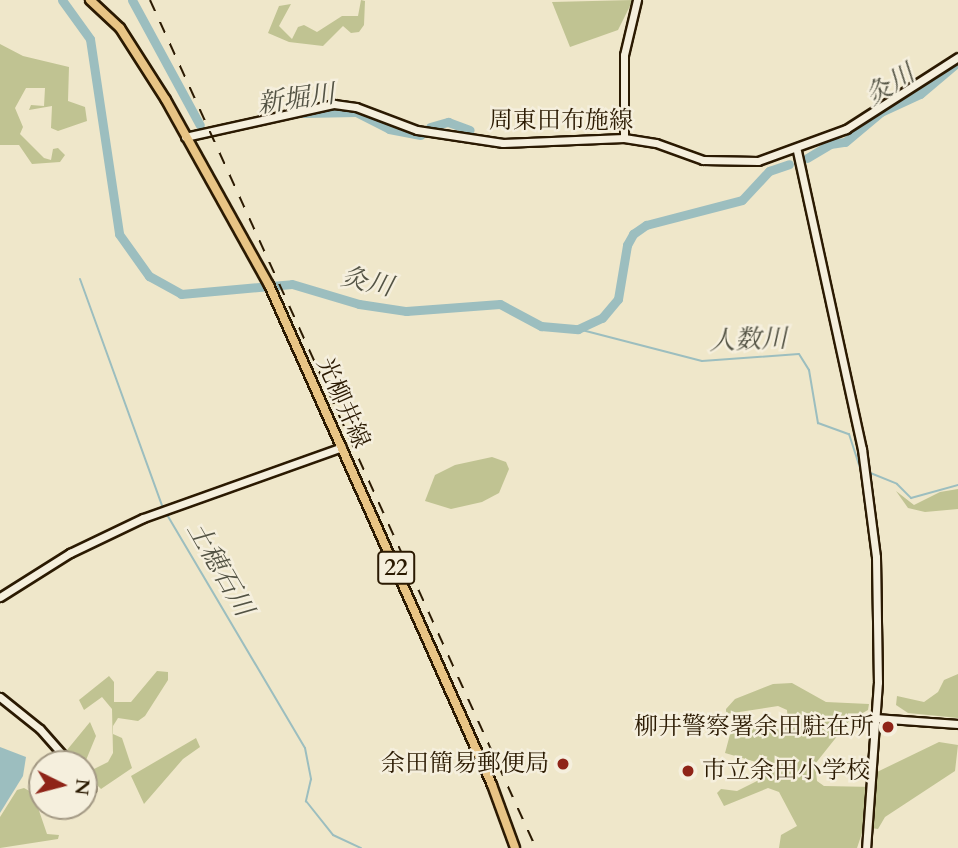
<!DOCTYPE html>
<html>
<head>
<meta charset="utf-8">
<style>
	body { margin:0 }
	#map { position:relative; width:958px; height:848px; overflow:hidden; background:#efe7ca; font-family:Cardo,"Noto Serif JP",serif }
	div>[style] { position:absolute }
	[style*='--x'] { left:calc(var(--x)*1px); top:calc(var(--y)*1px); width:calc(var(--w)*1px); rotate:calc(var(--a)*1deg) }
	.green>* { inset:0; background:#c0c392 }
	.water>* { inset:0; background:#9cbebf }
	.stream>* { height:2px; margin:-1px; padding:0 1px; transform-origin:1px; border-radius:1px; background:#9cbebf }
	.river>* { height:9px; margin:-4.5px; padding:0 4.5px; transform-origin:4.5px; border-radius:4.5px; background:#9cbebf }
	.roads { filter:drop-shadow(2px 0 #2b1a02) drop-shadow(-2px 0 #2b1a02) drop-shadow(0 2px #2b1a02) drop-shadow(0 -2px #2b1a02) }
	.secondary>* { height:7px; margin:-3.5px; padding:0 3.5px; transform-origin:3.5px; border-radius:3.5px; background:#f5efdd }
	.primary>* { height:8px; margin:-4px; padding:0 4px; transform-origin:4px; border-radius:4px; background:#e8c485 }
	.rail>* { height:2px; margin-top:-1px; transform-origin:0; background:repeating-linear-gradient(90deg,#2b1a02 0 12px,transparent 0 24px) }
	.dots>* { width:19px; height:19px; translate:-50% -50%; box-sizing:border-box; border:4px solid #f5efdd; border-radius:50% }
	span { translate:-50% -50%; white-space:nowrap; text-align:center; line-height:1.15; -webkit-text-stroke:5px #f5efdd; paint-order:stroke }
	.shield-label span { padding:2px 5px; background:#f5efdd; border:2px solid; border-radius:5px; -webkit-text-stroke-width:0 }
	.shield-label { font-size:23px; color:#2b1a02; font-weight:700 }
	.street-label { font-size:24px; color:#2b1a02 }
	.poi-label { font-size:24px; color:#2b1a02 }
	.right { translate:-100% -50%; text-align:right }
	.left { translate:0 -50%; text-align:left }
	.water-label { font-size:26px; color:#535344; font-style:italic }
	.north { position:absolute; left:28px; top:750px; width:70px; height:70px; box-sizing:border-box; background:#f5efdd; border:2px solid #a49a85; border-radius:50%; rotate:96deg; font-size:19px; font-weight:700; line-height:28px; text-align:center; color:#2b1a02 }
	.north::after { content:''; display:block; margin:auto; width:24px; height:32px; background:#8f2418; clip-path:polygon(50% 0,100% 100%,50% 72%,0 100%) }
</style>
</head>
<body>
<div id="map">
	<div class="green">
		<div style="clip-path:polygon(361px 0,365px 1px,364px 25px,359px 32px,351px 33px,343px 26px,323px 46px,289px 42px,268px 33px,279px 6px,291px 4px,279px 26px,292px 39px,298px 27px,304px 25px,317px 32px,342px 16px,358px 16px)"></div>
		<div style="clip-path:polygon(633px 0,618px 30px,570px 47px,552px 2px)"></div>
		<div style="clip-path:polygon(0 44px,23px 56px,69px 67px,68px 101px,85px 107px,87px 121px,58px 131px,51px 128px,52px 106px,29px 110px,31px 105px,44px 106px,45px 88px,26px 88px,15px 108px,23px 127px,20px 134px,44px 158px,51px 160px,53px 149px,58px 148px,65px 155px,60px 162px,32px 164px,19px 145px,0 145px)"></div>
		<div style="clip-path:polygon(492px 457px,506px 462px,509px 469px,499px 493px,482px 502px,451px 509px,425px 501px,435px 475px,455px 465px)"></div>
		<div style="clip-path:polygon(958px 489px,958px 509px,925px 512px,908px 508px,896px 491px,914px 505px,940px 492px)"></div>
		<div style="clip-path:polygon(157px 671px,168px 672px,168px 680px,145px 716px,138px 721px,118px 718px,113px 726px,113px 734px,122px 738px,132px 768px,101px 789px,84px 772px,84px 764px,77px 764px,67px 750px,90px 722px,96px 736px,84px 765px,90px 771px,108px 762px,113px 753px,112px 709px,102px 697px,84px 710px,79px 700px,109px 676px,114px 682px,114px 702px,131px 702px)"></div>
		<div style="clip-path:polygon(958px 674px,958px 718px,908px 713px,896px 705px,897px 696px,924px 702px,938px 692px,944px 680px)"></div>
		<div style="clip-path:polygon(792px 683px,826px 702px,869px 704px,868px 710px,850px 720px,815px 764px,817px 781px,824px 786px,874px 787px,877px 772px,939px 742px,958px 745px,955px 771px,885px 817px,878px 829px,864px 827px,857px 848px,779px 848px,781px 835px,797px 826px,779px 792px,768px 788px,724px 806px,717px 793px,721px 789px,737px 791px,757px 781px,756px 762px,725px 753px,732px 727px,761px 723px,771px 730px,781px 729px,788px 722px,787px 710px,778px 706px,726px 714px,726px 709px,735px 699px,773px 684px)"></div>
		<div style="clip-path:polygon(196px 738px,200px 747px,183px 759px,144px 804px,131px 776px)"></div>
		<div style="clip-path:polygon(24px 788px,33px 793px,47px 834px,59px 835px,58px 839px,0 848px,0 817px,17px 790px)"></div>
	</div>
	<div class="water">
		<div style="clip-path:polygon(0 747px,26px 757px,23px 776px,0 813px)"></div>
	</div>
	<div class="stream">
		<div style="--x:80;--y:279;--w:244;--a:70.1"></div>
		<div style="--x:578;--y:329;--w:128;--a:14.5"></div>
		<div style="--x:702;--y:361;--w:97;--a:-4.1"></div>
		<div style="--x:799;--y:354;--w:19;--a:58"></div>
		<div style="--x:809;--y:370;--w:54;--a:80.4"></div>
		<div style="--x:818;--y:423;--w:33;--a:20"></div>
		<div style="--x:849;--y:434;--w:36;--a:72"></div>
		<div style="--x:868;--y:472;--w:31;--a:22"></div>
		<div style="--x:897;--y:484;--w:20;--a:45"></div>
		<div style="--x:911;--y:498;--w:49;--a:-15.5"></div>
		<div style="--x:166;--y:513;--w:273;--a:59.4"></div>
		<div style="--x:305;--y:748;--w:32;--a:79"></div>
		<div style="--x:311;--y:779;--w:23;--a:103"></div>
		<div style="--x:306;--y:801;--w:43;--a:51.5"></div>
		<div style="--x:333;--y:835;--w:31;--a:25"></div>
	</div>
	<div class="river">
		<div style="--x:62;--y:0;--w:48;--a:54.3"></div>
		<div style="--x:90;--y:39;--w:197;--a:81.5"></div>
		<div style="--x:119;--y:234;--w:52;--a:54.5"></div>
		<div style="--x:149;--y:276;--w:37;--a:29"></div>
		<div style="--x:181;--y:294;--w:111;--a:-5.1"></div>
		<div style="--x:292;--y:284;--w:70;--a:16.6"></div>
		<div style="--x:359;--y:304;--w:48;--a:8.5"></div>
		<div style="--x:406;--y:311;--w:94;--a:-4.3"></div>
		<div style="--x:500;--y:304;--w:47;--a:28.2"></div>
		<div style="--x:541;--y:326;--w:37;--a:5"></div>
		<div style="--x:578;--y:329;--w:26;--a:-25"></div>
		<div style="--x:602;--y:318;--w:25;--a:-50"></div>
		<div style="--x:618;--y:299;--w:55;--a:-80.5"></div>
		<div style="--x:627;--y:245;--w:13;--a:-61"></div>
		<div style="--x:633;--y:234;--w:16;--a:-35"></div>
		<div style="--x:646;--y:225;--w:99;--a:-14.6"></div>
		<div style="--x:742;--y:200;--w:40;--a:-47"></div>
		<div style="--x:769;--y:171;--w:21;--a:-19"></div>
		<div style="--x:132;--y:0;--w:142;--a:61.5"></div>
		<div style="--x:304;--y:113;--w:52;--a:-1.1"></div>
		<div style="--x:356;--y:112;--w:37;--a:27"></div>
		<div style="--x:389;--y:129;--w:32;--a:11"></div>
		<div style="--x:430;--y:127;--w:19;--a:-16"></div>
		<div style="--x:448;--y:122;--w:23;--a:20"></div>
		<div style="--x:807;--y:158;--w:27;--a:-31"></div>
		<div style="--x:830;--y:144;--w:15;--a:-8"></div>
		<div style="--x:845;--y:142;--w:47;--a:-39.8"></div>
		<div style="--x:881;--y:112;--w:43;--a:-24.8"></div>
		<div style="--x:920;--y:94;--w:50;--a:-40.1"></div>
	</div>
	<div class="roads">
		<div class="secondary">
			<div style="--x:185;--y:137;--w:153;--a:-12.5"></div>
			<div style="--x:334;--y:104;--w:22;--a:8"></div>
			<div style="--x:356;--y:107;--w:65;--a:20.7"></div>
			<div style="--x:417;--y:130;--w:87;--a:8.6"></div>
			<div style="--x:503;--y:143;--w:121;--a:-2.4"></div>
			<div style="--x:624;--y:138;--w:32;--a:9"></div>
			<div style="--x:656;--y:143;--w:50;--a:19.9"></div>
			<div style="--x:703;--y:160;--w:55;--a:1"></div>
			<div style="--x:758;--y:161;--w:94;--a:-20"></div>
			<div style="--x:846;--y:129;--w:133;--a:-32.7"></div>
			<div style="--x:624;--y:138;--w:83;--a:-90"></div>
			<div style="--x:624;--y:55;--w:57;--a:-76.7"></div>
			<div style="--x:797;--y:151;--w:305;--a:77.7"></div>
			<div style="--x:862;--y:449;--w:109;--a:82.6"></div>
			<div style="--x:876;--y:557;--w:125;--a:89.1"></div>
			<div style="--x:878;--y:682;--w:166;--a:94.1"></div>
			<div style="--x:0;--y:597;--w:83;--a:-32.2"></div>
			<div style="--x:70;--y:553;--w:81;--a:-25.6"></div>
			<div style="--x:143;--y:518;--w:211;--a:-19.6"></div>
			<div style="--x:0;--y:697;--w:51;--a:38.7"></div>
			<div style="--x:40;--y:729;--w:47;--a:48.5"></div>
			<div style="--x:875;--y:718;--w:83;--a:4.1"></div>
			<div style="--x:84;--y:780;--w:11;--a:49"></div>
		</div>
		<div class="primary">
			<div style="--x:90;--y:0;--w:41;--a:43"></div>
			<div style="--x:120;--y:28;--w:85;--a:57.4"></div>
			<div style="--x:166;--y:100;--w:212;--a:60.9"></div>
			<div style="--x:269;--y:285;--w:547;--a:65.96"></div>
			<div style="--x:492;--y:785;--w:67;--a:69.9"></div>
		</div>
	</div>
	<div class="rail">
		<div style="--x:150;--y:0;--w:932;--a:65.53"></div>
	</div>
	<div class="dots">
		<div style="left:888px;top:727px;background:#8f2418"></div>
		<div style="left:563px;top:764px;background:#8f2418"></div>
		<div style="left:688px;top:771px;background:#8f2418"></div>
	</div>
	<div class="shield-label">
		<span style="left:396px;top:568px">22</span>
	</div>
	<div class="street-label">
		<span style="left:561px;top:121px">周東田布施線</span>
		<span style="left:343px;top:403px;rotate:66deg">光柳井線</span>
	</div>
	<div class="poi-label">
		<span class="right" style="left:874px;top:727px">柳井警察署余田駐在所</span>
		<span class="right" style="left:549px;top:764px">余田簡易郵便局</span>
		<span class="left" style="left:702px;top:771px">市立余田小学校</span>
	</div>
	<div class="water-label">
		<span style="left:890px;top:85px;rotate:-32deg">灸川</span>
		<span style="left:296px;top:99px;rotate:-8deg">新堀川</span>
		<span style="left:367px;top:282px;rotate:13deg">灸川</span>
		<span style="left:748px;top:340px;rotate:-2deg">人数川</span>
		<span style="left:220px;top:569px;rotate:60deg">土穂石川</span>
	</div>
	<div class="north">N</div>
</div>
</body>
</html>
